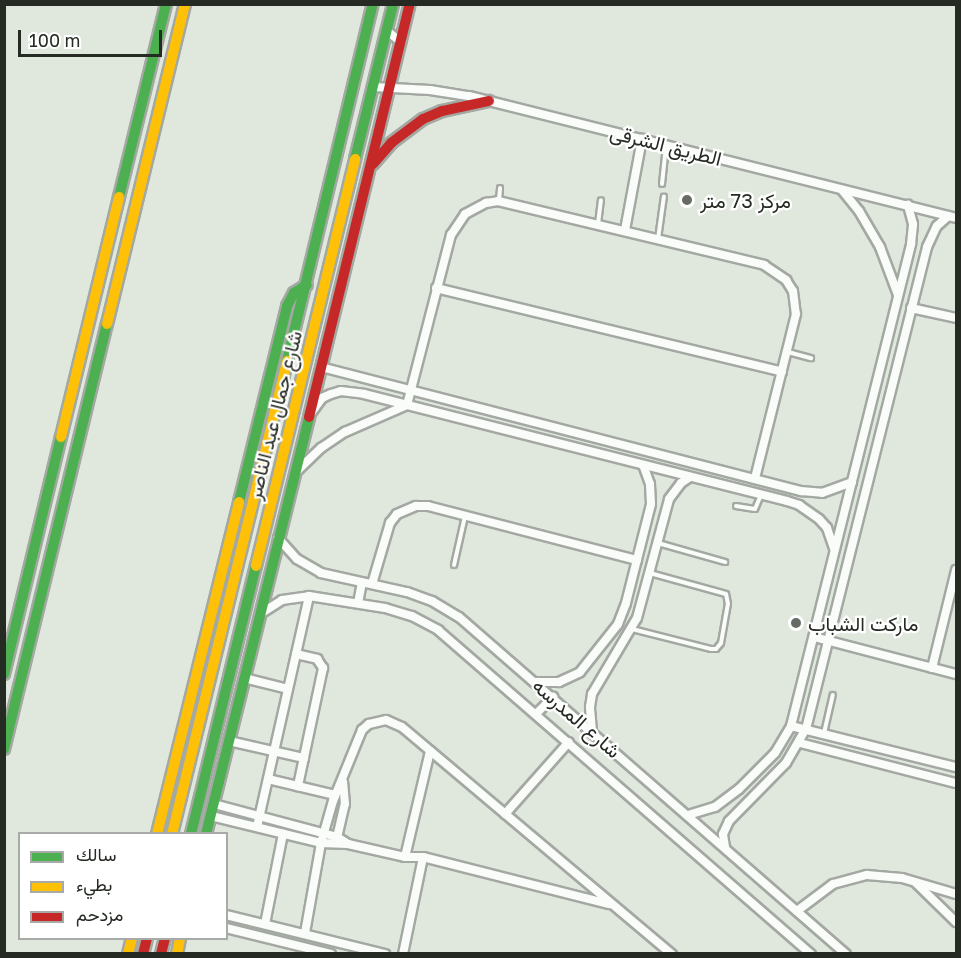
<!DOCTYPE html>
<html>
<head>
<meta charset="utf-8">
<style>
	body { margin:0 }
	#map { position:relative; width:961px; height:958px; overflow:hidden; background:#e0e8de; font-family:"Golos Text",Vazirmatn,sans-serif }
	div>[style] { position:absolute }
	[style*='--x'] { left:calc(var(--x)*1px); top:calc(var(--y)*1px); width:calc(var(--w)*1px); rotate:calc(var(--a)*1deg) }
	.roads { filter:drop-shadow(2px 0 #a3a9a2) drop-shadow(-2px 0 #a3a9a2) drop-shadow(0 2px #a3a9a2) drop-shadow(0 -2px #a3a9a2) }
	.lane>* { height:4px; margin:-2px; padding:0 2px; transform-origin:2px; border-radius:2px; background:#fafcfa }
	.street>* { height:8px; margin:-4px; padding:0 4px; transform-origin:4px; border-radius:4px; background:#fafcfa }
	.fast>* { height:10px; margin:-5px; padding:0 5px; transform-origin:5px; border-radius:5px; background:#4caf50 }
	.slow>* { height:10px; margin:-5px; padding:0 5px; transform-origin:5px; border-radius:5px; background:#ffc107 }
	.jam>* { height:10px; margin:-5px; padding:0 5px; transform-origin:5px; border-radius:5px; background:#c62828 }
	.dots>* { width:16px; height:16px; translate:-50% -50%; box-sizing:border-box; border:3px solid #fff; border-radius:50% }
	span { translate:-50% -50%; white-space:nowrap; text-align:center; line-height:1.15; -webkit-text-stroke:4.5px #fff; paint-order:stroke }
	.street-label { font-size:20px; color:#252a23 }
	.poi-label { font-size:20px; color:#252a23 }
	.left { translate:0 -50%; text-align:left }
	.frame { position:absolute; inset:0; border:6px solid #252a23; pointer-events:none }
	.legend { position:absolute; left:18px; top:832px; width:210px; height:108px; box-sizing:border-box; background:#fff; border:2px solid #a8aaa7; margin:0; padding:8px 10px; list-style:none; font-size:18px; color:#252a23 }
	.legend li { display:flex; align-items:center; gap:12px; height:30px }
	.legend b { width:30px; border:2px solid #a8aaa7 }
	.scale { position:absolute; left:18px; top:30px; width:144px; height:27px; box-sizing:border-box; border:3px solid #252a23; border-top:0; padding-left:8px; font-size:18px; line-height:21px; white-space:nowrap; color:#252a23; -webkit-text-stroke:4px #fff; paint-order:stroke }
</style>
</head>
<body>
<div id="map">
	<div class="roads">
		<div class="lane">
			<div style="--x:662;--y:184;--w:38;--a:-84"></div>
			<div style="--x:499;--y:200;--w:12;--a:-85"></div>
			<div style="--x:598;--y:224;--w:24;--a:-83"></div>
			<div style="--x:658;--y:239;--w:43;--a:-82.1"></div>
			<div style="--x:788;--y:352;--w:24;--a:15"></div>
			<div style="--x:736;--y:506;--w:19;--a:9"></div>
			<div style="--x:755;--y:509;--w:15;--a:-67"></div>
			<div style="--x:658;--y:543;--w:70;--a:15.8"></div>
			<div style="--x:454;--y:565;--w:50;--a:-77.3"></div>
			<div style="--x:632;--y:629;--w:81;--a:14.2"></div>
			<div style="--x:711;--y:649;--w:5;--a:0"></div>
			<div style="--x:716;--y:649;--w:8;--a:-50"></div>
			<div style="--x:721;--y:643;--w:40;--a:-80"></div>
			<div style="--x:728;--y:604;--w:10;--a:-101"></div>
			<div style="--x:726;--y:594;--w:79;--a:-164.6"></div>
			<div style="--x:824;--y:733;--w:39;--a:-77"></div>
		</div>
		<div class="street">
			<div style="--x:387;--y:31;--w:18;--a:38"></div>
			<div style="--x:373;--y:87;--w:57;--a:3"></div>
			<div style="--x:430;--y:90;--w:39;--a:9"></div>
			<div style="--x:469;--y:96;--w:502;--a:14.06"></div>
			<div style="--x:842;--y:190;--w:27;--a:51"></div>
			<div style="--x:859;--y:211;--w:42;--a:59.7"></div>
			<div style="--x:880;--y:247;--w:51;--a:69.4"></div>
			<div style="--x:625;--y:230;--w:93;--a:-79.4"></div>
			<div style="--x:436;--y:288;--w:356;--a:13.6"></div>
			<div style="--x:911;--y:308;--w:46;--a:12.5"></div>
			<div style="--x:321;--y:367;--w:496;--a:14.5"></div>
			<div style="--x:801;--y:491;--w:21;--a:5"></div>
			<div style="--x:822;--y:493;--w:32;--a:-20"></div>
			<div style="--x:312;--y:412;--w:17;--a:-54"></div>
			<div style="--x:322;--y:398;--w:10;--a:-24"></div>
			<div style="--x:331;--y:394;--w:10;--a:-17"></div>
			<div style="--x:341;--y:391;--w:23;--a:7"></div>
			<div style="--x:364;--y:394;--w:436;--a:14.2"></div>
			<div style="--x:787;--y:501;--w:13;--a:18"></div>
			<div style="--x:799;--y:505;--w:24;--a:35"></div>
			<div style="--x:819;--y:519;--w:12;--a:48"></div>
			<div style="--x:827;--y:528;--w:21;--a:71"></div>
			<div style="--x:297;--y:471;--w:33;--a:-44"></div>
			<div style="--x:321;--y:448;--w:29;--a:-34"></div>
			<div style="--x:345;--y:432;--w:68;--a:-23.5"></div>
			<div style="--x:407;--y:405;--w:176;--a:-75.5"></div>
			<div style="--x:451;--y:235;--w:25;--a:-56"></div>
			<div style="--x:465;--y:214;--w:24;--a:-28"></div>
			<div style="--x:486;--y:203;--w:12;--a:-9"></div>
			<div style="--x:498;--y:201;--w:274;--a:13.5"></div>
			<div style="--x:764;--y:265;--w:27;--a:34"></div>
			<div style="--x:786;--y:280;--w:13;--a:58"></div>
			<div style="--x:793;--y:291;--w:23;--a:83"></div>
			<div style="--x:796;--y:314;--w:170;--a:104"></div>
			<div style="--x:278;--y:538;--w:28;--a:48"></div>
			<div style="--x:297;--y:559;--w:28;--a:30"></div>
			<div style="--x:321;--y:573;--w:88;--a:12.5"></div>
			<div style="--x:407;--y:592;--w:27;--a:20"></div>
			<div style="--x:432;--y:601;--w:31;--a:31"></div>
			<div style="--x:459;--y:617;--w:513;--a:41.05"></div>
			<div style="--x:372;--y:584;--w:64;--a:-73.6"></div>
			<div style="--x:390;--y:523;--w:11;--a:-52"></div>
			<div style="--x:397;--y:514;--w:21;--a:-23"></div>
			<div style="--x:416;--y:506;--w:12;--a:0"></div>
			<div style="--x:428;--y:506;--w:216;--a:14.5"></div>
			<div style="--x:358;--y:603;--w:21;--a:-79"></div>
			<div style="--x:260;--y:614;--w:26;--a:-32"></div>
			<div style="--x:282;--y:600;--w:27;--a:-8"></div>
			<div style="--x:309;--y:596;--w:77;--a:9"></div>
			<div style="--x:385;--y:608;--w:28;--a:17"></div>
			<div style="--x:412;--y:616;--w:30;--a:28"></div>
			<div style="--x:438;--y:630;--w:494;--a:41"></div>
			<div style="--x:814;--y:637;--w:147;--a:14.6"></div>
			<div style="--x:296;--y:654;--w:22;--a:13"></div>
			<div style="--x:317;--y:659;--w:11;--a:56"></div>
			<div style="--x:323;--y:668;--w:121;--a:102"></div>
			<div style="--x:932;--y:668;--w:101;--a:-76.2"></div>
			<div style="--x:244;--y:678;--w:45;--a:14"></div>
			<div style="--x:535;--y:682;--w:24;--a:0"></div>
			<div style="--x:559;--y:682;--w:23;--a:-25"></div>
			<div style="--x:580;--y:672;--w:61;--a:-51.6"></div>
			<div style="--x:618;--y:624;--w:22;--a:-69"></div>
			<div style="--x:626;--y:603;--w:102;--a:-75.8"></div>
			<div style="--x:651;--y:504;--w:20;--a:-93"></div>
			<div style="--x:650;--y:484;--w:20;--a:-110"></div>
			<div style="--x:537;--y:713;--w:23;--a:-45"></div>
			<div style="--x:791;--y:726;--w:170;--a:14"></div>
			<div style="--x:592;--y:731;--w:24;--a:-95"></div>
			<div style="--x:590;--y:707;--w:13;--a:-81"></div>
			<div style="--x:592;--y:694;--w:88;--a:-59.4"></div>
			<div style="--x:637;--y:618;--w:123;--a:-74.9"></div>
			<div style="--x:669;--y:499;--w:20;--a:-53"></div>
			<div style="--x:681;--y:483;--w:11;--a:-34"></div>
			<div style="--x:229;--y:741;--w:77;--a:12.8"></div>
			<div style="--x:800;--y:743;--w:161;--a:14.4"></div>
			<div style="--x:268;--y:779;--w:69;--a:13.4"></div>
			<div style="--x:214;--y:804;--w:127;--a:15"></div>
			<div style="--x:337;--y:837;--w:13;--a:32"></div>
			<div style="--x:505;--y:814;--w:96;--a:-48.4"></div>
			<div style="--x:688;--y:815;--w:28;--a:-17"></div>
			<div style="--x:715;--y:807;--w:30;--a:-37"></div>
			<div style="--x:739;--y:789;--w:51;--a:-45"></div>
			<div style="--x:775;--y:753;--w:31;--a:-59"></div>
			<div style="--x:791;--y:726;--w:497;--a:-76"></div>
			<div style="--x:911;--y:244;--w:20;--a:-84"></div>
			<div style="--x:913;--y:224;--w:20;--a:-105"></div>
			<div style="--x:211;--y:816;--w:113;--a:13.8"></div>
			<div style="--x:321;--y:843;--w:27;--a:2"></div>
			<div style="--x:348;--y:844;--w:58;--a:12.8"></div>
			<div style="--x:405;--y:857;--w:18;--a:0"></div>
			<div style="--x:423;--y:857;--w:192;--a:14.2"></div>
			<div style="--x:257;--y:827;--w:237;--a:-77.3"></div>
			<div style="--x:336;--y:842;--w:39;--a:-77"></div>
			<div style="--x:345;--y:804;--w:22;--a:-95"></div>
			<div style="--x:725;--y:847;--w:13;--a:-99"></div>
			<div style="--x:723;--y:834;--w:14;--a:-65"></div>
			<div style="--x:729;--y:821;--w:81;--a:-45.5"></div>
			<div style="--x:786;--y:763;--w:39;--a:-60"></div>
			<div style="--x:806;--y:729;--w:497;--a:-75.9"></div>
			<div style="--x:927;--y:247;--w:23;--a:-65"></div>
			<div style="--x:937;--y:226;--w:15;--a:-42"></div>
			<div style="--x:405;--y:857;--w:109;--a:-76.7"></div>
			<div style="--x:916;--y:883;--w:56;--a:44.3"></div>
			<div style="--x:797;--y:911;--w:45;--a:-36.9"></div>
			<div style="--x:833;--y:884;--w:35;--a:-15"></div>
			<div style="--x:867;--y:875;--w:35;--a:5"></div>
			<div style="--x:902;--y:878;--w:56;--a:16.5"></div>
			<div style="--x:226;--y:915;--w:164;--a:13.8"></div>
			<div style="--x:265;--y:924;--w:92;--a:-78.7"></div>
			<div style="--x:226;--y:928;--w:108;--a:13.9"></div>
			<div style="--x:305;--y:933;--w:91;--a:-79.9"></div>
			<div style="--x:321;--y:843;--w:44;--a:-74.1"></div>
			<div style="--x:333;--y:801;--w:77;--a:-67.8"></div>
			<div style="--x:362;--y:730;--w:9;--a:-41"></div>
			<div style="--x:369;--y:724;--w:17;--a:-13"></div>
			<div style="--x:386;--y:720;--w:17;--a:24"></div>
			<div style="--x:402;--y:727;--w:353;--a:40.1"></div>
			<div style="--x:403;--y:954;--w:99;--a:-78.3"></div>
		</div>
		<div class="fast">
			<div style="--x:355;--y:159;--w:160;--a:-76.2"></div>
			<div style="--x:119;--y:197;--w:199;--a:-76.3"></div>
			<div style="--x:287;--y:361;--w:367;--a:-76.5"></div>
			<div style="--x:239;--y:502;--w:202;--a:-76.2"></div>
			<div style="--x:287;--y:306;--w:15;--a:-62"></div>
			<div style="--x:294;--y:293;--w:15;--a:-32"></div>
			<div style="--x:4;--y:674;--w:244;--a:-76.5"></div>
			<div style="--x:4;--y:749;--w:437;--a:-76.4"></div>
			<div style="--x:191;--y:834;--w:276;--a:-76.4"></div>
			<div style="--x:206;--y:834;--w:430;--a:-76.1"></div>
		</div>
		<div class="slow">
			<div style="--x:107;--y:324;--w:329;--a:-76.3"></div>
			<div style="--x:61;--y:437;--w:247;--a:-76.4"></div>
			<div style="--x:256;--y:566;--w:419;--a:-76.3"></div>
			<div style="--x:157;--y:834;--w:342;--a:-76.1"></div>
			<div style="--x:172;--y:834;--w:487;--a:-76.3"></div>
			<div style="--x:128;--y:954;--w:16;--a:-76"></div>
			<div style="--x:177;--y:954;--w:16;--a:-79"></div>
		</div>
		<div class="jam">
			<div style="--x:373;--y:164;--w:28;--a:-49"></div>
			<div style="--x:391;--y:143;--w:40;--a:-37"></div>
			<div style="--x:423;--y:119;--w:21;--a:-23"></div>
			<div style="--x:442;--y:111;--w:48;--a:-12"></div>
			<div style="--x:309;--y:417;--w:425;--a:-76.3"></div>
			<div style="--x:143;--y:954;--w:16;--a:-76"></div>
			<div style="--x:161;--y:954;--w:16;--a:-76"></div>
		</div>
	</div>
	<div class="dots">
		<div style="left:687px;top:200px;background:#666c64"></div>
		<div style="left:796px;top:623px;background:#666c64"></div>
	</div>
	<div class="street-label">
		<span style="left:666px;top:145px;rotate:14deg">الطريق الشرقى</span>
		<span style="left:274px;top:415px;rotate:-76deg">شارع جمال عبد الناصر</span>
		<span style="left:577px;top:718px;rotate:41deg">شارع المدرسه</span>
	</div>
	<div class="poi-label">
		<span class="left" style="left:700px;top:200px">مركز 73 متر</span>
		<span class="left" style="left:808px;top:623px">ماركت الشباب</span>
	</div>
	<div class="frame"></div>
	<ul class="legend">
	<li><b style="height:8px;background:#4caf50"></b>سالك</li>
	<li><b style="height:8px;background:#ffc107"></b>بطيء</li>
	<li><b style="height:8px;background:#c62828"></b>مزدحم</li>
	</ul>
	<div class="scale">100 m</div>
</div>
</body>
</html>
